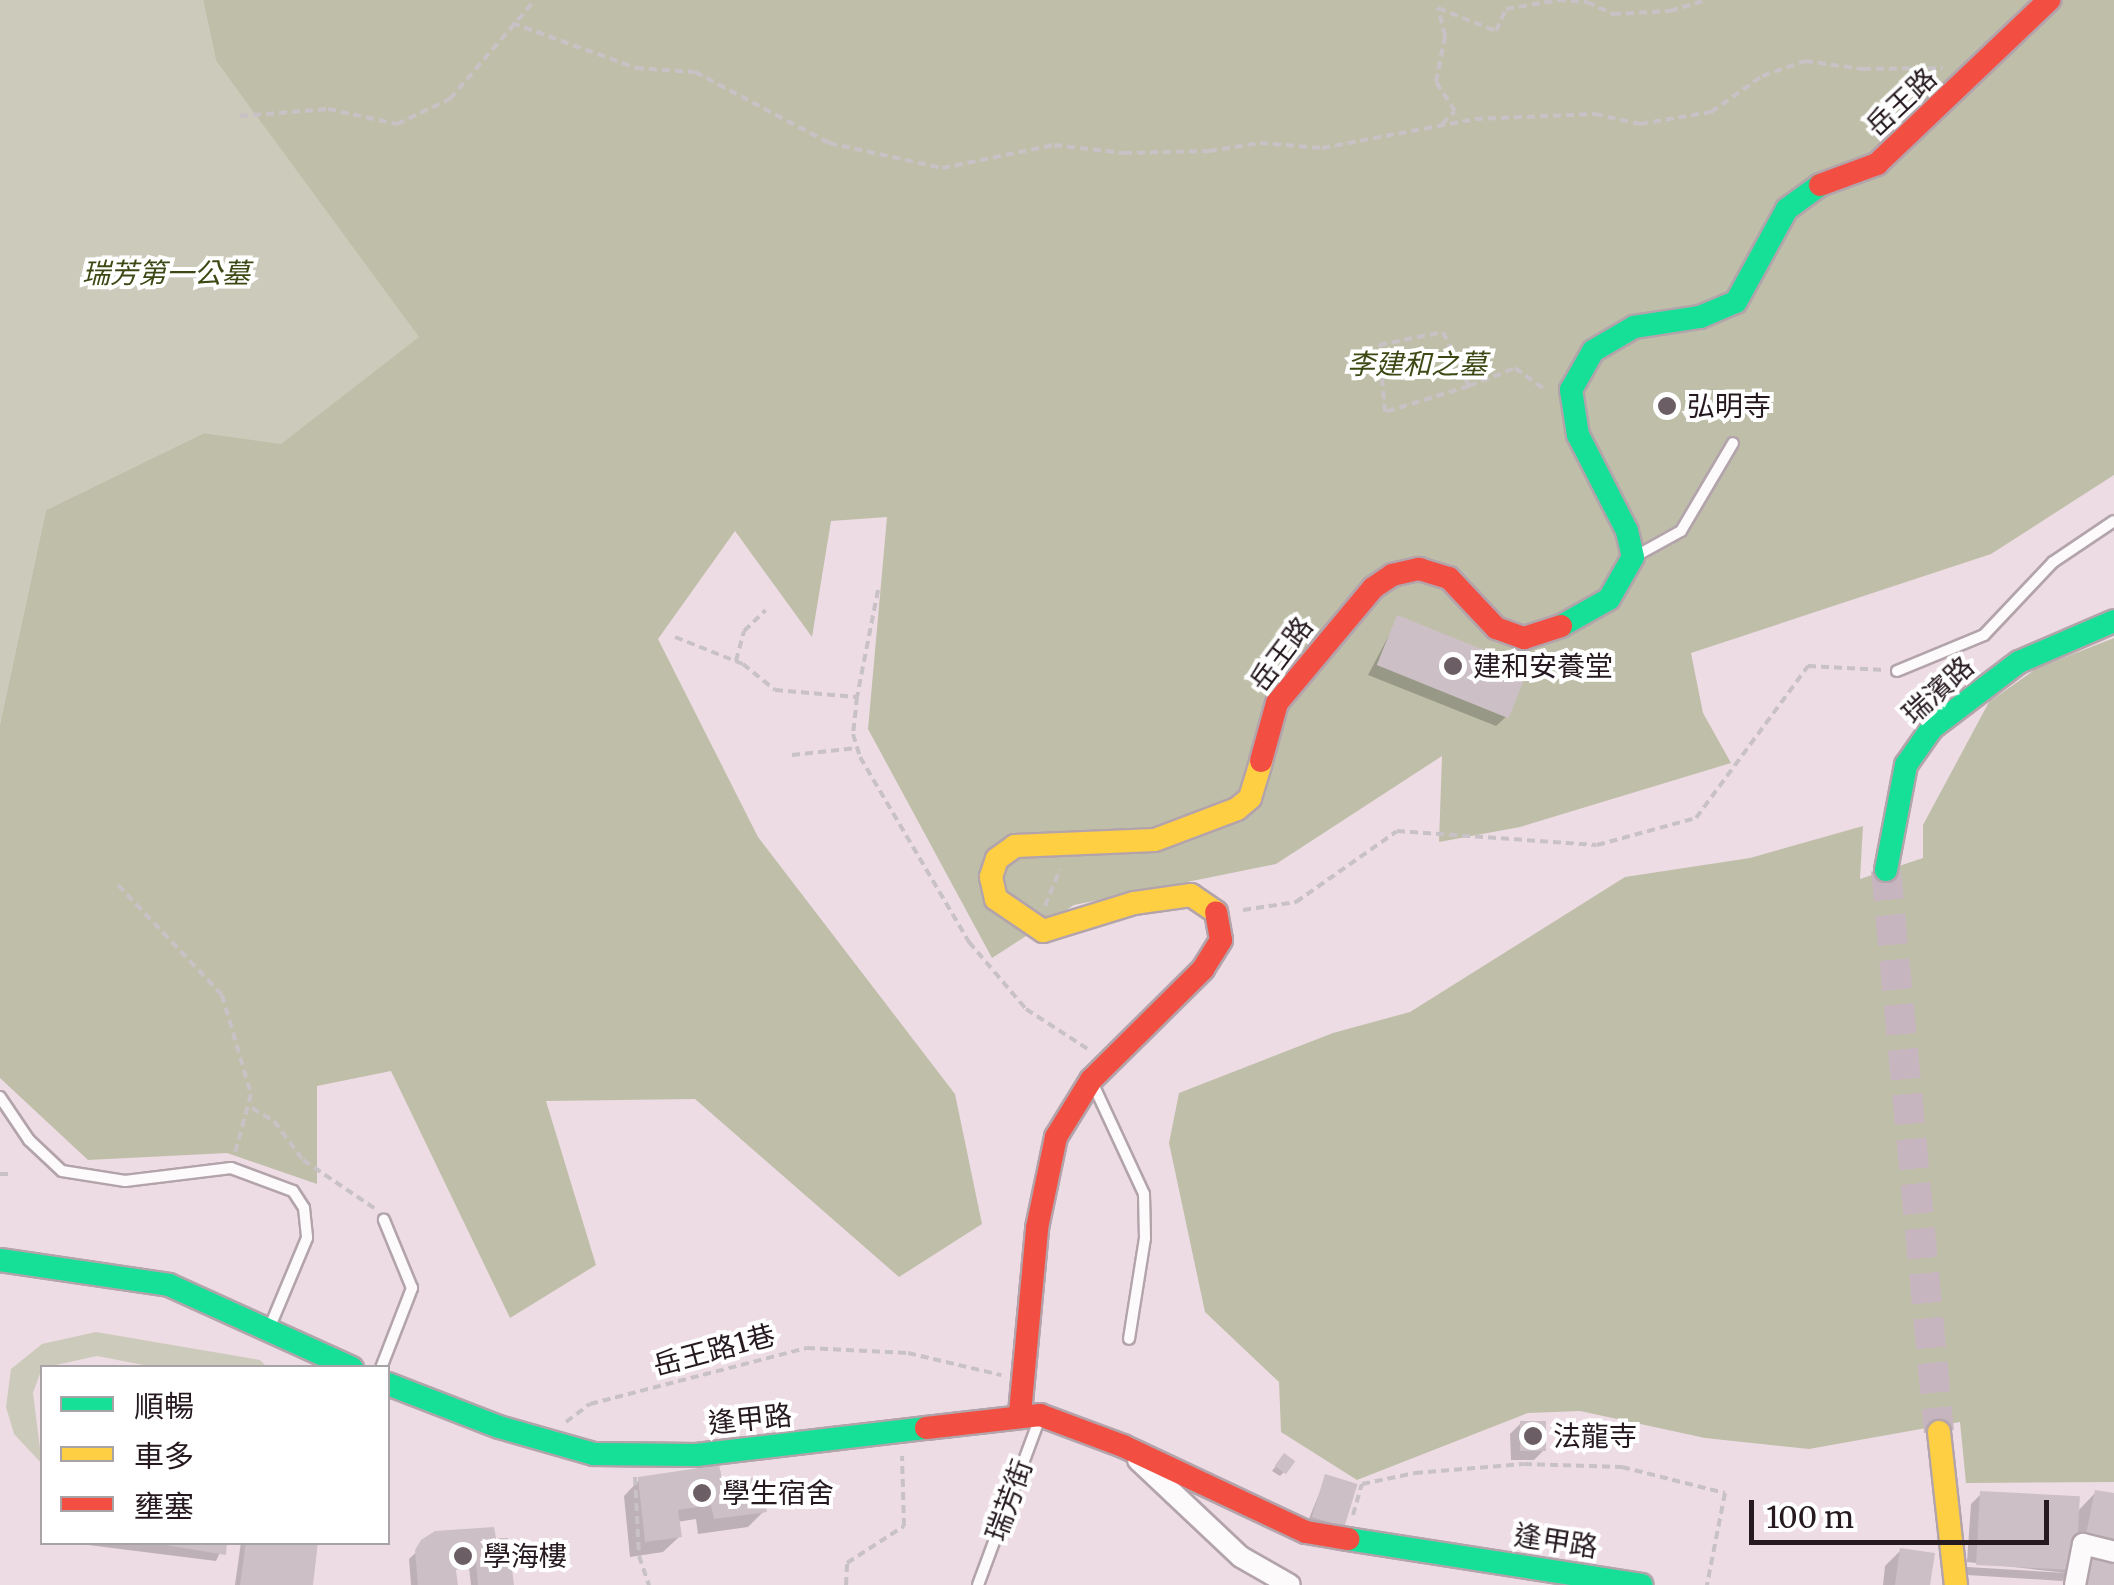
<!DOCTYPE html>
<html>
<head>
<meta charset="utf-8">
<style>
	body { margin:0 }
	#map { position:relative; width:2114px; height:1585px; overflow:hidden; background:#eedce5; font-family:Merriweather,"Noto Sans TC",serif }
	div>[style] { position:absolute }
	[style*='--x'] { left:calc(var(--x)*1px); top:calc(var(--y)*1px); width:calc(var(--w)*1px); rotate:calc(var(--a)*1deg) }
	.green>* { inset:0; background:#cccabb }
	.forest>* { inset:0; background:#bfbfa9 }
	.shadow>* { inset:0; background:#0003 }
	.building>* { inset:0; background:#cdbfc6; transform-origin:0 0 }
	.primary-tunnel>* { height:30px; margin-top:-15px; transform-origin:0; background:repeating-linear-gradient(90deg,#c6b5be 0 30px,transparent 0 45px) }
	.path>* { height:4px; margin-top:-2px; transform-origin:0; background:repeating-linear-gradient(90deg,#c8c1c5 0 8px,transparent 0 13px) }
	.roads { filter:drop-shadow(2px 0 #b3a4ab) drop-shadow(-2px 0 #b3a4ab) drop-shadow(0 2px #b3a4ab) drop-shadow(0 -2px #b3a4ab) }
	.lane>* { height:10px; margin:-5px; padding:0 5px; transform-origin:5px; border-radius:5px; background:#fcfafb }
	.street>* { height:20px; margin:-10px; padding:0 10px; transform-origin:10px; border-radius:10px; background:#fcfafb }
	.fast>* { height:22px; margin:-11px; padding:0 11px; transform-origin:11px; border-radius:11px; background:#16e098 }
	.slow>* { height:22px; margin:-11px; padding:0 11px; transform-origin:11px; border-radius:11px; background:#ffcf43 }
	.jam>* { height:22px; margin:-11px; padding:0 11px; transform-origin:11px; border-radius:11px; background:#f24e42 }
	.dots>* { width:28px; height:28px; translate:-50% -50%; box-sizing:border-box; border:5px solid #fff; border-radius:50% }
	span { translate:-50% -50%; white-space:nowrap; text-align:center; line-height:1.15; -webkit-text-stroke:8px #fff; paint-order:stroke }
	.street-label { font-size:28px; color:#261a20 }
	.park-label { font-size:28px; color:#3c4914; font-style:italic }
	.poi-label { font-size:28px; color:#261a20 }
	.left { translate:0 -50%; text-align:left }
	.legend { position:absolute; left:40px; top:1365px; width:350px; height:180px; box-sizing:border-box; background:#fff; border:2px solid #a8a3a6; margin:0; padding:12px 18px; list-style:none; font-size:30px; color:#261a20 }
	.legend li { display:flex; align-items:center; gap:20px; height:50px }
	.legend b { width:50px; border:2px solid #a8a3a6 }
	.scale { position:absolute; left:1749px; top:1500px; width:300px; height:45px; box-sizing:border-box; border:5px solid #261a20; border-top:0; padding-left:12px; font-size:30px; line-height:35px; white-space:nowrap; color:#261a20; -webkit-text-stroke:8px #fff; paint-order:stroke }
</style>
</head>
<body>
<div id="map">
	<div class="green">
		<div style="clip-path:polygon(0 0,203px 0,216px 61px,420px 337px,281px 445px,204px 433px,46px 510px,0 724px)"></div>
		<div style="clip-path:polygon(96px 1332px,260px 1360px,267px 1367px,154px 1367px,97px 1356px,42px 1368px,33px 1393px,42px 1464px,14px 1434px,6px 1407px,11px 1369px,42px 1344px)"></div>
	</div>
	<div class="forest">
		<div style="clip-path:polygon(203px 0,2114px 0,2114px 475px,1991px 554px,1691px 653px,1703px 713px,1731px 763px,1520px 827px,1439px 842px,1442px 756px,1276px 864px,1074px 905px,992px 958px,868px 729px,887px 517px,831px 521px,812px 637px,735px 531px,658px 639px,758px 837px,955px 1094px,982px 1224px,899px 1277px,695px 1099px,546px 1101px,596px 1265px,510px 1318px,391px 1071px,317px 1086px,317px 1184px,227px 1153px,88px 1160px,0 1078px,0 724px,46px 510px,204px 433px,281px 444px,419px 337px,216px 61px)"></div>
		<div style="clip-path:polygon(2114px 638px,2114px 1482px,1966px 1483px,1960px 1422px,1809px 1449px,1705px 1438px,1580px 1411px,1528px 1413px,1357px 1480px,1281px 1432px,1279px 1382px,1205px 1312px,1169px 1143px,1179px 1093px,1333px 1033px,1410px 1012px,1625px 877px,1750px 858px,1863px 826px,1860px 879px,1923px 858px,1923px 825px,1989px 702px,2037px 668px)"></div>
	</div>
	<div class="shadow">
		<div style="clip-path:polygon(1398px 618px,1507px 716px,1496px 726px,1368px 675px)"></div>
		<div style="clip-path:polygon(1521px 1423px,1544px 1450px,1534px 1460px,1511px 1460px,1510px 1434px)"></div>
		<div style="clip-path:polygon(1280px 1461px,1284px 1472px,1280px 1476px,1272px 1471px)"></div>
		<div style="clip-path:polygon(1326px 1477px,1342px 1526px,1308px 1521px)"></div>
		<div style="clip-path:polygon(639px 1480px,721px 1485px,764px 1511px,748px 1527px,698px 1534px,696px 1519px,677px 1522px,679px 1537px,663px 1552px,630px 1557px,624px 1496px)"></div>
		<div style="clip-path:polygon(2096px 1492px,2114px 1496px,2114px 1585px,2071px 1572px,2062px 1581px,1967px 1575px,1967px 1567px,2067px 1573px,1967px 1562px,1971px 1504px,1981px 1494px,2077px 1512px)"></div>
		<div style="clip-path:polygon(436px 1534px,511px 1585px,471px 1585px,469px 1568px,453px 1570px,455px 1585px,411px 1585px,409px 1559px)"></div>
		<div style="clip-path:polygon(225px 1542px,216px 1561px,72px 1543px,72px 1542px)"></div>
		<div style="clip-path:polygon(241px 1542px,316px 1542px,310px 1585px,235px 1585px)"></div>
		<div style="clip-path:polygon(1901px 1550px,1928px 1585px,1883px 1585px,1885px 1566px)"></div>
	</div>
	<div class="building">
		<div style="left:1397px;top:615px;width:142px;height:54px;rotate:22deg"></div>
		<div style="left:1520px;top:1421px;width:26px;height:30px"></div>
		<div style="left:1284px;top:1453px;width:14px;height:16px;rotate:36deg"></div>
		<div style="clip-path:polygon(719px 1465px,723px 1482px,760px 1477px,767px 1512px,714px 1519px,711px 1505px,678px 1510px,682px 1537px,645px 1542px,638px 1477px)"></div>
		<div style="left:1325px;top:1474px;width:34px;height:45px;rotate:17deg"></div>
		<div style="clip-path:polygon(2095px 1490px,2114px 1493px,2114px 1545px,2085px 1539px)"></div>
		<div style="left:1980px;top:1491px;width:100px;height:74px;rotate:3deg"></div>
		<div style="clip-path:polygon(494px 1527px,496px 1538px,508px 1538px,514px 1585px,478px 1585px,476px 1562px,455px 1564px,458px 1585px,418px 1585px,415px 1550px,421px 1540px,435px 1531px)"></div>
		<div style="clip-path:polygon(147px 1542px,227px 1542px,226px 1555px)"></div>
		<div style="clip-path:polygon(246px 1542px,318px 1542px,313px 1585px,240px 1585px)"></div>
		<div style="clip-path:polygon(1900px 1548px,1935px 1553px,1930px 1585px,1895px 1585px)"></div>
		<div style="clip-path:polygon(2086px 1552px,2114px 1557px,2114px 1585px,2080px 1585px)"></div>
	</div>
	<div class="primary-tunnel">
		<div style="--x:1886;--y:870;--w:564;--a:84.61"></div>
	</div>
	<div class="path">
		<div style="--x:512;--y:23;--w:132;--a:19.9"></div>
		<div style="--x:636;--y:68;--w:59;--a:3.9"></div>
		<div style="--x:695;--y:72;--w:152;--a:27.9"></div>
		<div style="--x:829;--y:143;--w:116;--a:12.5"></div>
		<div style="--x:942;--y:168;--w:114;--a:-11.6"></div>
		<div style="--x:1054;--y:145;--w:70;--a:6.5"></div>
		<div style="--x:1124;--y:153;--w:85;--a:-1.3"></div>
		<div style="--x:1209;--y:151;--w:52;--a:-8.9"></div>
		<div style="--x:1260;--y:143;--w:62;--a:4.6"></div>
		<div style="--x:1322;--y:148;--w:156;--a:-10.7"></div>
		<div style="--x:1475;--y:119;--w:120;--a:-2.4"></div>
		<div style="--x:1595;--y:114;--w:46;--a:12.5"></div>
		<div style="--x:1640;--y:124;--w:72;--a:-9.6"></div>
		<div style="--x:1711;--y:112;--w:62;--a:-35.2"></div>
		<div style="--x:1762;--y:76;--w:46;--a:-19.2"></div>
		<div style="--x:1805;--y:61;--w:59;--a:7.9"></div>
		<div style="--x:1863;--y:69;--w:80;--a:-0.7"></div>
		<div style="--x:240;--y:116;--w:88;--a:-4.5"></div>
		<div style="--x:328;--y:109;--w:71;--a:12.3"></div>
		<div style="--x:397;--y:124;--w:59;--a:-25.3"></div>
		<div style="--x:450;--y:99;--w:130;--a:-49.4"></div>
		<div style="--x:1442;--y:124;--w:18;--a:-45"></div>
		<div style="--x:1455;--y:111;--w:35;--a:-123"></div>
		<div style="--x:1436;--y:82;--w:47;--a:-78.9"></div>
		<div style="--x:1445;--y:36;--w:29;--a:-104"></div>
		<div style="--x:1438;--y:8;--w:62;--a:21.6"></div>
		<div style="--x:1496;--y:31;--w:24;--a:-66"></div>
		<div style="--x:1506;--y:9;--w:53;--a:-9.8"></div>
		<div style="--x:1558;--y:0;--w:29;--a:4"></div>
		<div style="--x:1587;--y:2;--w:29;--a:25"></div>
		<div style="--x:1613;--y:14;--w:57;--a:-3"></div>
		<div style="--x:1670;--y:11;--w:39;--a:-17"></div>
		<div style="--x:1469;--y:386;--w:88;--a:162.8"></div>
		<div style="--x:1385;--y:412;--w:67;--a:-95.1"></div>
		<div style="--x:1379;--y:345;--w:65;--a:-11.5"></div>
		<div style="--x:1443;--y:332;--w:60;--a:64.3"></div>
		<div style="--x:1469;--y:386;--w:49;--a:-21.4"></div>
		<div style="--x:1515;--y:368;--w:39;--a:36"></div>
		<div style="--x:878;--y:590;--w:109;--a:101.1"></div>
		<div style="--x:857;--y:697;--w:37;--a:96"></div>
		<div style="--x:853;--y:734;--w:24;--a:73"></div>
		<div style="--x:860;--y:757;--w:215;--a:59.5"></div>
		<div style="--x:969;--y:942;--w:88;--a:49.6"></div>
		<div style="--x:1026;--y:1009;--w:77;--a:32.9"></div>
		<div style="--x:675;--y:637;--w:73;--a:21.7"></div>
		<div style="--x:743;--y:664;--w:41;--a:39.1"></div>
		<div style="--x:775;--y:690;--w:82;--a:4.9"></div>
		<div style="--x:736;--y:661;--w:31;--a:-75"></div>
		<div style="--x:744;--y:631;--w:30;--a:-44"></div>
		<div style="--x:792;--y:755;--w:65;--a:-6.1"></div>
		<div style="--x:118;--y:885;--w:151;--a:46.6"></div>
		<div style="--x:222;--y:995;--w:103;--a:73.7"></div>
		<div style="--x:251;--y:1094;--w:61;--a:105.2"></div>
		<div style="--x:1045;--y:906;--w:40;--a:-68"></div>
		<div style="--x:1243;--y:910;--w:54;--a:-8.6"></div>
		<div style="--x:1296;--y:902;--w:123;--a:-35.1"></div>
		<div style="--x:1397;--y:831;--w:200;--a:4"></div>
		<div style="--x:1597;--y:845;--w:103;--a:-15.3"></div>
		<div style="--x:1696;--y:818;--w:189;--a:-53.6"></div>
		<div style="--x:1808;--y:666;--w:76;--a:3"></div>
		<div style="--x:252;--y:1108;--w:26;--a:31"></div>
		<div style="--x:274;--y:1121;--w:49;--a:53.4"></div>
		<div style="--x:303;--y:1160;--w:86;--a:34.1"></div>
		<div style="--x:0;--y:1174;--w:8;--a:0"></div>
		<div style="--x:566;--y:1422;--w:30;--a:-37"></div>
		<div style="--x:590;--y:1404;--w:224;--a:-14.5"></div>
		<div style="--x:807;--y:1348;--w:101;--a:2.8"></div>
		<div style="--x:908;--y:1353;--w:96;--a:13.3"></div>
		<div style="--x:635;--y:1477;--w:79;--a:87.1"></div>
		<div style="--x:639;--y:1556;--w:31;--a:71"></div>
		<div style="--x:1353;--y:1515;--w:32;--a:-74"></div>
		<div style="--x:1362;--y:1484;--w:54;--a:-11.7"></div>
		<div style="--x:1415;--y:1473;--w:109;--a:-4.7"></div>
		<div style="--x:1524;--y:1464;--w:98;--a:1.8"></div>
		<div style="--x:1622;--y:1467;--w:106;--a:14.2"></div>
		<div style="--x:1725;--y:1493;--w:94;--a:101.1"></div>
		<div style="--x:846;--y:1585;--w:22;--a:-87"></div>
		<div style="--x:847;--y:1563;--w:68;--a:-33"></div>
		<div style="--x:904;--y:1526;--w:70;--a:-91.6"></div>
	</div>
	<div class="roads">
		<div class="lane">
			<div style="--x:1634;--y:557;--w:54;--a:-29"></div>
			<div style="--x:1681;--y:531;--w:102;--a:-59.4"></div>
			<div style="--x:1897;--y:671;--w:94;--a:-22.5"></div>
			<div style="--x:1984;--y:635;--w:100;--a:-46.6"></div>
			<div style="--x:2053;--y:562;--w:73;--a:-33.9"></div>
			<div style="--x:1093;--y:1084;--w:121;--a:65.1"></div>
			<div style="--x:1144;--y:1194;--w:44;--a:88.7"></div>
			<div style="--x:1145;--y:1238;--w:102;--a:99"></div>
			<div style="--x:0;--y:1097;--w:52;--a:56"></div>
			<div style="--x:29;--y:1140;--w:45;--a:43.2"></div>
			<div style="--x:62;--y:1171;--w:64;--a:9"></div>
			<div style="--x:125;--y:1181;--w:107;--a:-7"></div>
			<div style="--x:231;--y:1168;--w:66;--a:20.4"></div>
			<div style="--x:293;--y:1191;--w:20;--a:57"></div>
			<div style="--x:304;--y:1208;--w:30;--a:84"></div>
			<div style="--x:307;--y:1238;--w:99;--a:112.7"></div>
			<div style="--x:381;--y:1368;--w:86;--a:-68.8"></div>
			<div style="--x:412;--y:1288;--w:74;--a:-112.4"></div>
			<div style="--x:978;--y:1585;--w:179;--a:-69.7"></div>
		</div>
		<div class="street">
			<div style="--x:1138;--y:1460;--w:141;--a:43.3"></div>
			<div style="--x:1241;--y:1557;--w:56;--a:29.7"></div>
			<div style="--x:2075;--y:1585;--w:42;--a:-79"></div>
			<div style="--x:2083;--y:1544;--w:32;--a:14"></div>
		</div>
		<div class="fast">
			<div style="--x:1561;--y:626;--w:55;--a:-29.4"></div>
			<div style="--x:1609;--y:599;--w:48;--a:-60.3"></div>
			<div style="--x:1633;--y:557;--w:27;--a:-103"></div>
			<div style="--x:1627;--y:531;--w:108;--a:-117"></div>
			<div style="--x:1578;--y:435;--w:46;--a:-98.8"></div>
			<div style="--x:1571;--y:390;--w:45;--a:-60.6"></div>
			<div style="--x:1593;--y:351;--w:48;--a:-30.3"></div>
			<div style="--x:1634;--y:327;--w:67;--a:-8.6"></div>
			<div style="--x:1700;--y:317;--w:39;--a:-23"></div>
			<div style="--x:1736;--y:302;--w:106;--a:-61.3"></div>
			<div style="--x:1787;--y:209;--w:41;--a:-36"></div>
			<div style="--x:1886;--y:870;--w:107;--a:-79.2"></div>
			<div style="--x:1906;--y:765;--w:45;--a:-54.9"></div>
			<div style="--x:1932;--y:728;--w:109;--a:-37.2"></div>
			<div style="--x:2019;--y:662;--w:103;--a:-23.3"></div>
			<div style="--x:0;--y:1260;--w:171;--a:8.4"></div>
			<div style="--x:169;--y:1285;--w:201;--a:24.4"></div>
			<div style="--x:388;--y:1384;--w:119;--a:21.2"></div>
			<div style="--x:499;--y:1427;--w:99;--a:15.9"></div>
			<div style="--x:594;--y:1454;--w:102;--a:0.6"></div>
			<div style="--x:696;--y:1455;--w:232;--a:-6.7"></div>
			<div style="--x:1348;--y:1539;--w:297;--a:8.9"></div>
		</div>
		<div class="slow">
			<div style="--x:1216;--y:912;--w:30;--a:-146"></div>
			<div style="--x:1191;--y:895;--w:58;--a:172"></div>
			<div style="--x:1134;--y:903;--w:95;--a:162.9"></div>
			<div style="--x:1043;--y:931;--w:57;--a:-145.8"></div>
			<div style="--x:996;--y:899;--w:23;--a:-103"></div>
			<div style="--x:991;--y:877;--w:19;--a:-72"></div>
			<div style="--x:997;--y:859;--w:22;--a:-36"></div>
			<div style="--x:1015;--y:846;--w:140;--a:-2.5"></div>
			<div style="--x:1155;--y:840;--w:88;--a:-20.7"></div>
			<div style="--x:1237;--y:809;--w:17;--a:-40"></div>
			<div style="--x:1250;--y:798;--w:39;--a:-73"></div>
			<div style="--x:1939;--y:1432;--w:154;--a:83.7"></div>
		</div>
		<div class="jam">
			<div style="--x:1820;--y:185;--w:61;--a:-20.2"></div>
			<div style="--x:1877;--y:164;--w:238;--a:-43.6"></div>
			<div style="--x:1261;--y:761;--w:60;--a:-74.6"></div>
			<div style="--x:1277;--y:703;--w:150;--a:-50.1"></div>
			<div style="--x:1373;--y:588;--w:23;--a:-34"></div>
			<div style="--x:1392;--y:575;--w:28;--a:-13"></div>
			<div style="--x:1419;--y:569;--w:31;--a:17"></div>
			<div style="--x:1449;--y:578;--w:69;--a:46.8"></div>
			<div style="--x:1496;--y:628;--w:30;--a:20"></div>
			<div style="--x:1524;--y:638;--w:39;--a:-18"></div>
			<div style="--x:1020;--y:1413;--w:186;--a:-84.7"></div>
			<div style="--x:1037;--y:1228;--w:93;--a:-78.2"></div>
			<div style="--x:1056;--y:1137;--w:67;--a:-58.4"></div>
			<div style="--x:1091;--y:1080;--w:158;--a:-44.7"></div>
			<div style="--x:1203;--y:969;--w:34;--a:-58"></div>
			<div style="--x:1221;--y:940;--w:28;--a:-100"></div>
			<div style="--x:926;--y:1428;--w:115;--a:-6.5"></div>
			<div style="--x:1040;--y:1415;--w:89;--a:20.5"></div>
			<div style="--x:1123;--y:1446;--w:202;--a:25.2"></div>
			<div style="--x:1306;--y:1532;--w:43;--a:9.5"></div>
		</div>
	</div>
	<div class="dots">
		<div style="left:1667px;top:406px;background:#6c5e65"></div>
		<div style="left:1453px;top:666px;background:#6c5e65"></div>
		<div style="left:1533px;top:1436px;background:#6c5e65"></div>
		<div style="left:702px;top:1493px;background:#6c5e65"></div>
		<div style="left:463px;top:1556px;background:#6c5e65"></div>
	</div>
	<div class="street-label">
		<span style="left:1901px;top:102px;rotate:-43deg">岳王路</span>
		<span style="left:1281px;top:654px;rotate:-53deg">岳王路</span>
		<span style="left:1938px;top:690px;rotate:-42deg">瑞濱路</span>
		<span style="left:714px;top:1350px;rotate:-15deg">岳王路1巷</span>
		<span style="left:750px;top:1419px;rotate:-6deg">逢甲路</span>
		<span style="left:1009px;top:1500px;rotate:-70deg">瑞芳街</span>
		<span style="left:1556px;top:1541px;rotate:9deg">逢甲路</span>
	</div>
	<div class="park-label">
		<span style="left:166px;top:273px">瑞芳第一公墓</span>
		<span style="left:1417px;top:364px">李建和之墓</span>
	</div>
	<div class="poi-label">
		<span class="left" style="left:1687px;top:406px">弘明寺</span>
		<span class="left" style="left:1473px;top:666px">建和安養堂</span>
		<span class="left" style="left:1553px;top:1436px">法龍寺</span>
		<span class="left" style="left:722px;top:1493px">學生宿舍</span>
		<span class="left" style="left:483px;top:1556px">學海樓</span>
	</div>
	<ul class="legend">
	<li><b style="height:12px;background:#16e098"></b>順暢</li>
	<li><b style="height:12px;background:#ffcf43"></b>車多</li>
	<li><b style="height:12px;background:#f24e42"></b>壅塞</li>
	</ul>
	<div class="scale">100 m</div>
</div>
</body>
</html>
